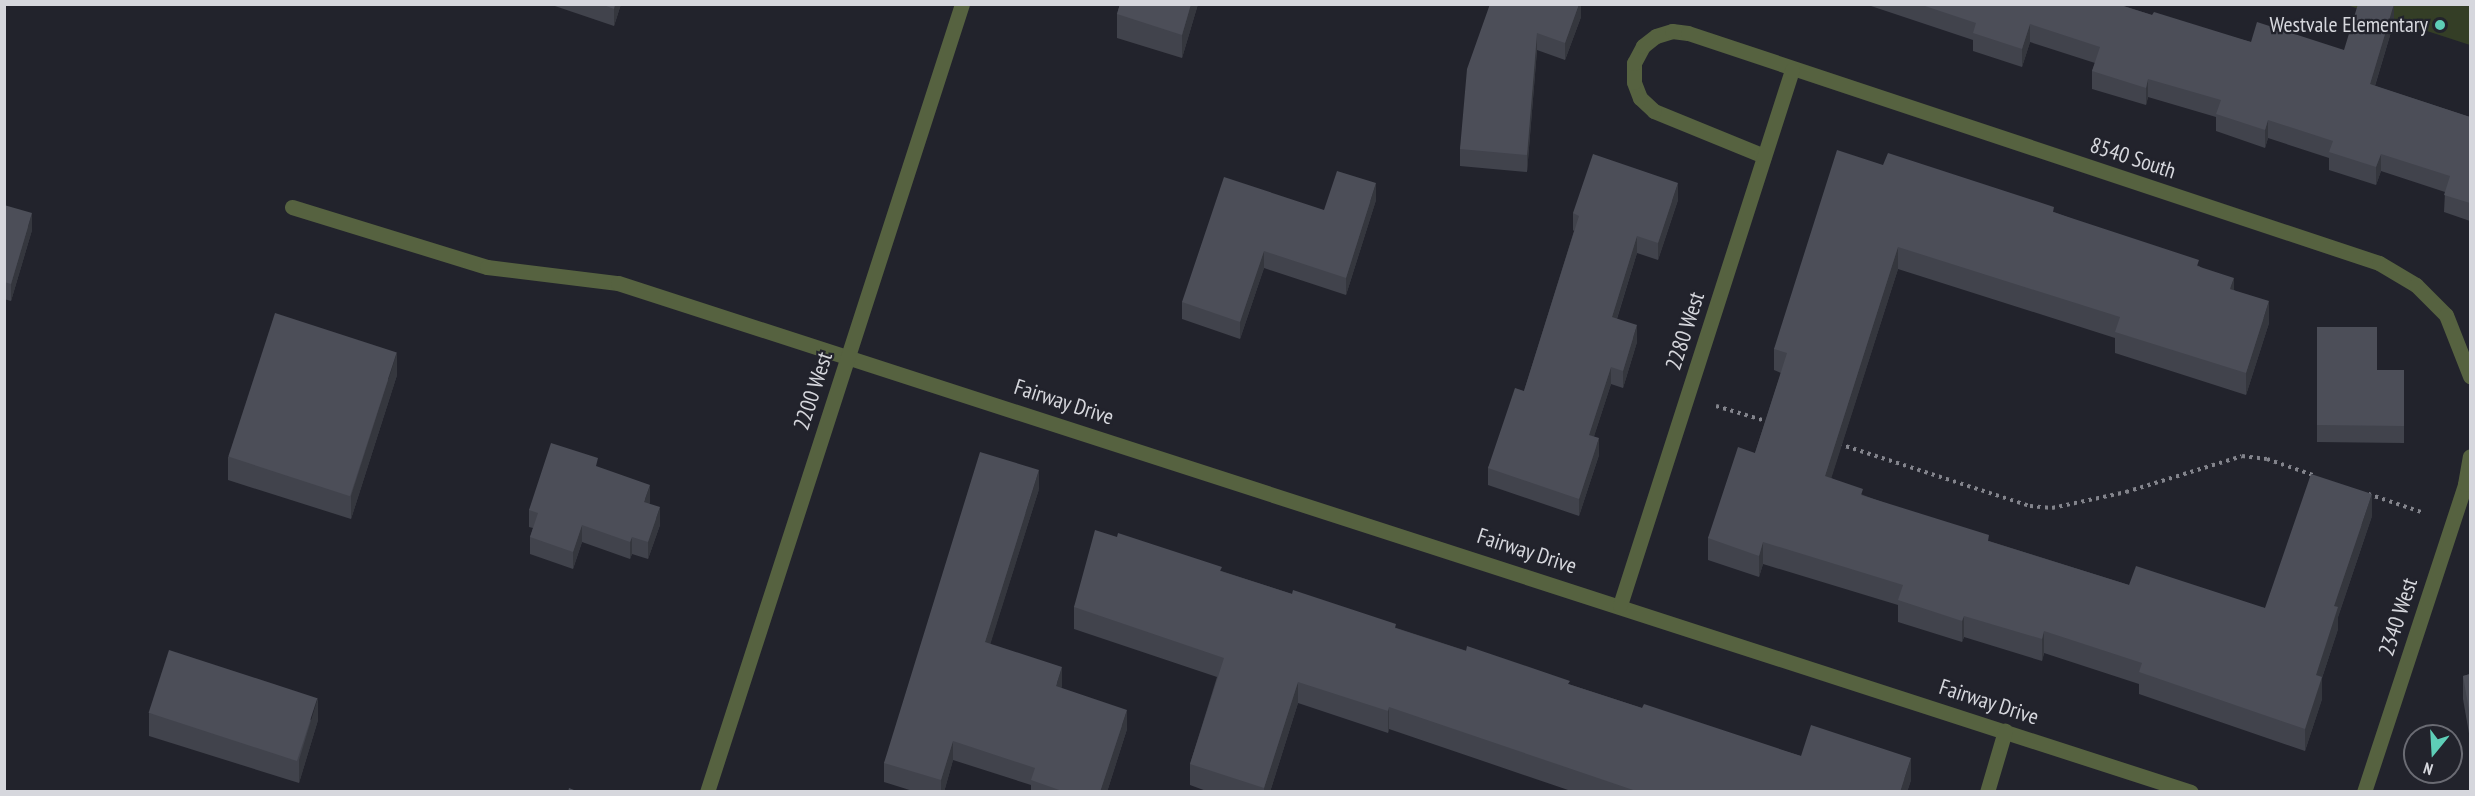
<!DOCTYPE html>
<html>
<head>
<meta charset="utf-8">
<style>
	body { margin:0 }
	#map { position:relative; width:2475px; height:796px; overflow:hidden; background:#22232c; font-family:"PT Sans Narrow",sans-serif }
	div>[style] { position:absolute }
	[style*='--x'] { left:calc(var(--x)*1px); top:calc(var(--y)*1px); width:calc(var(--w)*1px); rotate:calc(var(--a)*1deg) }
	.green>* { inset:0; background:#343e26 }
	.path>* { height:4px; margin-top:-2px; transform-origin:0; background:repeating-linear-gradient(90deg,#83848c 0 3px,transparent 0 7.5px) }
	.minor>* { height:15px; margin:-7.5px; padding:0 7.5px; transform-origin:7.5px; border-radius:7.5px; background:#566240 }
	.wall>* { inset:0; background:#41434c }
	.shaded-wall>* { inset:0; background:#35373e }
	.building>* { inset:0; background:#4c4e58; transform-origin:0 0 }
	.dots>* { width:16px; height:16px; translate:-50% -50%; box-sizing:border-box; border:3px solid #22232c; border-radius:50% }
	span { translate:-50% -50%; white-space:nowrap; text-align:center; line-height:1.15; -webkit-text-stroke:4.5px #22232c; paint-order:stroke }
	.poi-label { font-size:22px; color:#d6d7dd }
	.right { translate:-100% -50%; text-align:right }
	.street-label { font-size:22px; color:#d6d7dd }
	.frame { position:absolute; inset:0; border:6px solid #d6d7dd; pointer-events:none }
	.north { position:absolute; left:2403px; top:724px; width:60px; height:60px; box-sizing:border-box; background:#22232c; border:2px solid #6a6b73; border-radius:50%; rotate:198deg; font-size:16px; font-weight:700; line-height:24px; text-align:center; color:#d6d7dd }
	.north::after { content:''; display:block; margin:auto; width:21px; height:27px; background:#5eceb7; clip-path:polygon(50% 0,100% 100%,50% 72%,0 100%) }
</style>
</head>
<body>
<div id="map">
	<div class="green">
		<div style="clip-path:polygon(2347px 5px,2470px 5px,2470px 45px)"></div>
	</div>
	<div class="path">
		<div style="--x:1716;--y:406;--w:55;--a:16.8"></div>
		<div style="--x:1839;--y:444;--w:201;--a:18"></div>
		<div style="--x:2030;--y:506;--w:22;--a:5"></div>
		<div style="--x:2052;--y:508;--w:76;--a:-12.2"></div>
		<div style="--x:2126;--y:492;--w:121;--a:-17.2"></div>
		<div style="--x:2242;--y:456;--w:25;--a:7"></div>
		<div style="--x:2267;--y:459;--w:52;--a:19.1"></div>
		<div style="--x:2368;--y:494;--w:59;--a:18.7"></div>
	</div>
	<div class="minor">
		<div style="--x:1764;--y:156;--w:119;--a:-157.8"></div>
		<div style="--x:1654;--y:111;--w:19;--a:-137"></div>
		<div style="--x:1640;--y:98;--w:17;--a:-111"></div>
		<div style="--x:1634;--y:82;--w:19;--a:-90"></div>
		<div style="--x:1634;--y:63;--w:19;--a:-62"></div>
		<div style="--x:1643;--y:46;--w:16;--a:-38"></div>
		<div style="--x:1656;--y:36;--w:17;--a:-17"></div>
		<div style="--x:1672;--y:31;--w:16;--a:7"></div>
		<div style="--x:1688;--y:33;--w:728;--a:18.41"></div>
		<div style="--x:2379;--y:263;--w:43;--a:30.7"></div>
		<div style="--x:2416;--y:285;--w:42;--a:45"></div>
		<div style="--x:2446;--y:315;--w:66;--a:68.5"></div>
		<div style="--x:292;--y:207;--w:204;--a:17.1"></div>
		<div style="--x:487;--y:267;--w:132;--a:7"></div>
		<div style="--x:618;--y:283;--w:1653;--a:17.93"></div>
		<div style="--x:1620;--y:605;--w:562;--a:-72.18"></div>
		<div style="--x:707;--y:792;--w:828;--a:-72.07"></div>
		<div style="--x:1987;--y:792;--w:64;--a:-73.6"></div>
		<div style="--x:2364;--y:792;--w:324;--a:-71.8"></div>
		<div style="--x:2465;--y:484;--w:28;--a:-80"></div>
	</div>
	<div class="wall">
		<div style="clip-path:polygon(549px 4px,621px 4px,614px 26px)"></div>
		<div style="clip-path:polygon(1120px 4px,1198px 4px,1182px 58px,1117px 38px,1117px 14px)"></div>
		<div style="clip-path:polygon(1490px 4px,1581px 4px,1581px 17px,1565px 60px,1537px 50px,1527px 172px,1460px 166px,1460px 149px)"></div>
		<div style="clip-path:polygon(1865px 4px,2117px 4px,2152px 15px,2251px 42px,2344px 50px,2394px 22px,2375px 86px,2470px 117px,2470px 115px,2470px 221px,2444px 212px,2445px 192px,2381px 171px,2376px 185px,2329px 170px,2329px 158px,2268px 138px,2265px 148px,2216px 131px,2216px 117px,2148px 97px,2146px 105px,2092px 89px,2092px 71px,2095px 63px,2030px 42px,2022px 67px,1973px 51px,1973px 40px)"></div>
		<div style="clip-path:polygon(1883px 165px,2054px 212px,2199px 266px,2234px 290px,2269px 323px,2246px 395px,2115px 353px,2115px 338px,1898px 269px,1831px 478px,1863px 495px,1989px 541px,2129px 585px,2265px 608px,2372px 516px,2338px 617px,2338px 629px,2322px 678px,2322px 699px,2305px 751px,2139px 694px,2139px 684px,2044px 653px,2042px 661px,1964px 637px,1962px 642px,1898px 622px,1898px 605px,1763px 564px,1759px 577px,1708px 560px,1708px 538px,1755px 453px,1781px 373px,1774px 370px,1774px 349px)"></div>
		<div style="clip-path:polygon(1376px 200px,1346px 295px,1264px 268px,1240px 339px,1182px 319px,1182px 302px,1324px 210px)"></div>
		<div style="clip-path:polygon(1678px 200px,1658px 260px,1637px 253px,1617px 319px,1637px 342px,1623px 388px,1611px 384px,1594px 436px,1599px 455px,1579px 516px,1488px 485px,1488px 468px,1524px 391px,1574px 231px,1573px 230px,1573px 213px)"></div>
		<div style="clip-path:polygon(4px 205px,32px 230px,11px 301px,4px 299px)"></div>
		<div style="clip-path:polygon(2317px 327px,2377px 370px,2404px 370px,2404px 443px,2317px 442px)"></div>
		<div style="clip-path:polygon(397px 375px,351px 519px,228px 480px,228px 457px)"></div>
		<div style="clip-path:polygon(598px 467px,650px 502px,649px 504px,660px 525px,648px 559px,632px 554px,630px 559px,582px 542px,573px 569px,530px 554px,530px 537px,533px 528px,529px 527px,529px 510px)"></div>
		<div style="clip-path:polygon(1039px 489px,990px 644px,1062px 686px,1061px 688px,1127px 729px,1107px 792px,1031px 792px,1031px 785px,953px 760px,944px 792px,916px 792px,884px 782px,884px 763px)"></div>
		<div style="clip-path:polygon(1117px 537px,1642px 708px,1801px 756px,1911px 780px,1907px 792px,1574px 792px,1389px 729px,1388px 733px,1298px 703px,1270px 792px,1209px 792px,1190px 785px,1190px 764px,1217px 677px,1074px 629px,1074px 607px)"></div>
		<div style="clip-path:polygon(2470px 674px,2470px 739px,2463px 699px,2463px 676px)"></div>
		<div style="clip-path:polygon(149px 713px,318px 720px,299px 783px,149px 736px)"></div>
	</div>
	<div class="shaded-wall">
		<div style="clip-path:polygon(615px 4px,621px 4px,614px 26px,614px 9px)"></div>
		<div style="clip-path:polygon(1191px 4px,1198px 4px,1182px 58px,1182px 35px)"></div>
		<div style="clip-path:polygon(1579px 4px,1581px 4px,1581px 17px,1565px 60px,1565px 43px)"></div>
		<div style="clip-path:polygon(2394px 4px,2394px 22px,2370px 102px,2370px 84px)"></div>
		<div style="clip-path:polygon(2030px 24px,2030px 42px,2022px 67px,2022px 49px)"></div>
		<div style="clip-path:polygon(1537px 33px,1537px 50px,1527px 172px,1527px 155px)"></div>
		<div style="clip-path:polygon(2148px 79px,2148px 97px,2146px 105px,2146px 88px)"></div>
		<div style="clip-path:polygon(2268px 120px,2268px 138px,2265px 148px,2265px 130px)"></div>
		<div style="clip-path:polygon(2381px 154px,2381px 171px,2376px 185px,2376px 167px)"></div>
		<div style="clip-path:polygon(1376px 183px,1376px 200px,1346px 295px,1346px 278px)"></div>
		<div style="clip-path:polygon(1678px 183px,1678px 200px,1658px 260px,1658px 243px)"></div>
		<div style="clip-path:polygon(32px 213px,32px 230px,11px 301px,11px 284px)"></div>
		<div style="clip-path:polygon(1637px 236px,1637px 253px,1612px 334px,1612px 317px)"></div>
		<div style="clip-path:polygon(1898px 247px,1898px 269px,1825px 498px,1825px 476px)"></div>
		<div style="clip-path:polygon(1264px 251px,1264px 268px,1240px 339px,1240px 322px)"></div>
		<div style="clip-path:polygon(2234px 278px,2234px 299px,2230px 289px)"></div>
		<div style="clip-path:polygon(2269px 301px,2269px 323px,2246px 395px,2246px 373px)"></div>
		<div style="clip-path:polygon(1637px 325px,1637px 342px,1623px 388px,1623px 371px)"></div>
		<div style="clip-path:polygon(397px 352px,397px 375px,351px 519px,351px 496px)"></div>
		<div style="clip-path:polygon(1611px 367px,1611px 384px,1589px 452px,1589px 435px)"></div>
		<div style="clip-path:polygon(1599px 438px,1599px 455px,1579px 516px,1579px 499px)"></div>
		<div style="clip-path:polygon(1039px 470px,1039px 489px,985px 661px,985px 642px)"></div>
		<div style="clip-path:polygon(650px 485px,650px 502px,644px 519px,644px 502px)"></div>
		<div style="clip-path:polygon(2372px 494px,2372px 516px,2338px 617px,2338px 629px,2322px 678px,2322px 699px,2305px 751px,2305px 729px,2316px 675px,2334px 606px)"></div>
		<div style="clip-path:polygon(660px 507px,660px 525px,648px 559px,648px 542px)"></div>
		<div style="clip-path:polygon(582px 525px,582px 542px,573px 569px,573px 552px)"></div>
		<div style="clip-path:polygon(632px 537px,632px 554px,630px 559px,630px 542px)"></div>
		<div style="clip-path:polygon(1763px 542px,1763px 564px,1759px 577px,1759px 556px)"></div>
		<div style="clip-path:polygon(1964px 616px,1964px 637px,1962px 642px,1962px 621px)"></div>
		<div style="clip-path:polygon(2044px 631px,2044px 653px,2042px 661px,2042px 639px)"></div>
		<div style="clip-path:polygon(1062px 667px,1062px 686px,1056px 706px,1056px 686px)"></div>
		<div style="clip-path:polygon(1298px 682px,1298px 703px,1270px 792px,1264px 792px,1264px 788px)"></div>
		<div style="clip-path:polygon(318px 697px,318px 720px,299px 783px,299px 760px)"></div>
		<div style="clip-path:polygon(1389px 707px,1389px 729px,1388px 733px,1388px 711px)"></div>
		<div style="clip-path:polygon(1127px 710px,1127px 729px,1107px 792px,1100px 792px)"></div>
		<div style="clip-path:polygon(953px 741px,953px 760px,944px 792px,941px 792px,941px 780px)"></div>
		<div style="clip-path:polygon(1911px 758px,1911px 780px,1907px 792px,1900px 792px)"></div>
	</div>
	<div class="building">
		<div style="clip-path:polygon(601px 4px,615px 4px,614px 9px)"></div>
		<div style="clip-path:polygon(1120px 4px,1191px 4px,1182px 35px,1117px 14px)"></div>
		<div style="clip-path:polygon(1490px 4px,1579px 4px,1565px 43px,1537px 33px,1527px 155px,1460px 149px,1467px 69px)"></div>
		<div style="clip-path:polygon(1919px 4px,2117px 4px,2152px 15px,2154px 12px,2251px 42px,2257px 22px,2344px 50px,2358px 4px,2394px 4px,2370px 84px,2470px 117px,2470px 115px,2470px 203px,2444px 195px,2450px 176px,2381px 154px,2376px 167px,2329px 152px,2333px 141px,2268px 120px,2265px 130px,2216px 114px,2221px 100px,2148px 79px,2146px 88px,2092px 71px,2100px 47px,2030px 24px,2022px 49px,1973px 33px,1976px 23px)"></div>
		<div style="clip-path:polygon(1837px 150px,1883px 165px,1888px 153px,2054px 207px,2053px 212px,2199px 260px,2197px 266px,2234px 278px,2230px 289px,2269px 301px,2246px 373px,2115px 332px,2120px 317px,1898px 247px,1825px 476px,1863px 489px,1861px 495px,1989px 535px,1988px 541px,2129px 585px,2136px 566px,2265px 608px,2311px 474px,2372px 494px,2334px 606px,2338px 607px,2316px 675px,2322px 677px,2305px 729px,2139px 672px,2142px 663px,2044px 631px,2042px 639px,1964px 616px,1962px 621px,1898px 600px,1903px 585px,1763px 542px,1759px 556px,1708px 538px,1738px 447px,1755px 453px,1787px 353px,1774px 349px)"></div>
		<div style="clip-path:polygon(1593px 154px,1678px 183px,1658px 243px,1637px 236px,1612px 317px,1637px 325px,1623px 371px,1611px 367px,1589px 435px,1599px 438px,1579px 499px,1488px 468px,1515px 388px,1524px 391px,1579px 216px,1573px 213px)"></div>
		<div style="clip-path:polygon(1337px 171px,1376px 183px,1346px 278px,1264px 251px,1240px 322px,1182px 302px,1224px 177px,1324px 210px)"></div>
		<div style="clip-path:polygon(4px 205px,32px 213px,11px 284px,4px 282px)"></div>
		<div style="left:275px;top:313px;width:128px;height:151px;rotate:18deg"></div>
		<div style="clip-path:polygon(2317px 327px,2377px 327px,2377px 370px,2404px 370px,2404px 426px,2317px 425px)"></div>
		<div style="clip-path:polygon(551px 443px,598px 458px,596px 466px,650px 485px,644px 502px,660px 507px,648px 542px,632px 537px,630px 542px,582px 525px,573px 552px,530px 537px,538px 513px,529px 510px)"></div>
		<div style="clip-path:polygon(980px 452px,1039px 470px,985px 642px,1062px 667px,1056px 686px,1127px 710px,1100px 792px,1065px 792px,1031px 780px,1035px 768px,953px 741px,941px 780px,884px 763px)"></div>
		<div style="clip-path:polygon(1095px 530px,1117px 537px,1118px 533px,1222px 567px,1220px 571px,1292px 594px,1293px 590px,1396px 624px,1395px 628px,1466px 651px,1467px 646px,1570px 681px,1568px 684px,1642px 708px,1644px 704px,1801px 756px,1811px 725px,1911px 758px,1900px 792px,1639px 792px,1389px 707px,1388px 711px,1298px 682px,1264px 788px,1190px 764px,1224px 658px,1074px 607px)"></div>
		<div style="left:169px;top:650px;width:156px;height:66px;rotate:18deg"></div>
		<div style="clip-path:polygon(2470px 674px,2470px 716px,2463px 676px)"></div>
		<div style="clip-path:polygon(569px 788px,579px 792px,568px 792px)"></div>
	</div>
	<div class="dots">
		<div style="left:2440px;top:25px;background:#5eceb7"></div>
	</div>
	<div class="poi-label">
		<span class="right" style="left:2428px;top:25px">Westvale Elementary</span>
	</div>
	<div class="street-label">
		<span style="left:2133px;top:158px;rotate:18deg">8540 South</span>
		<span style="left:1685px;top:331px;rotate:-72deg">2280 West</span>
		<span style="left:813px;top:391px;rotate:-72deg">2200 West</span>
		<span style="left:1064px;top:402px;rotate:18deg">Fairway Drive</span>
		<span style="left:1527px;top:551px;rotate:18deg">Fairway Drive</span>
		<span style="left:2398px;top:617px;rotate:-72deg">2340 West</span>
		<span style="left:1989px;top:702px;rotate:18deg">Fairway Drive</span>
	</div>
	<div class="frame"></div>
	<div class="north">N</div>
</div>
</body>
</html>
